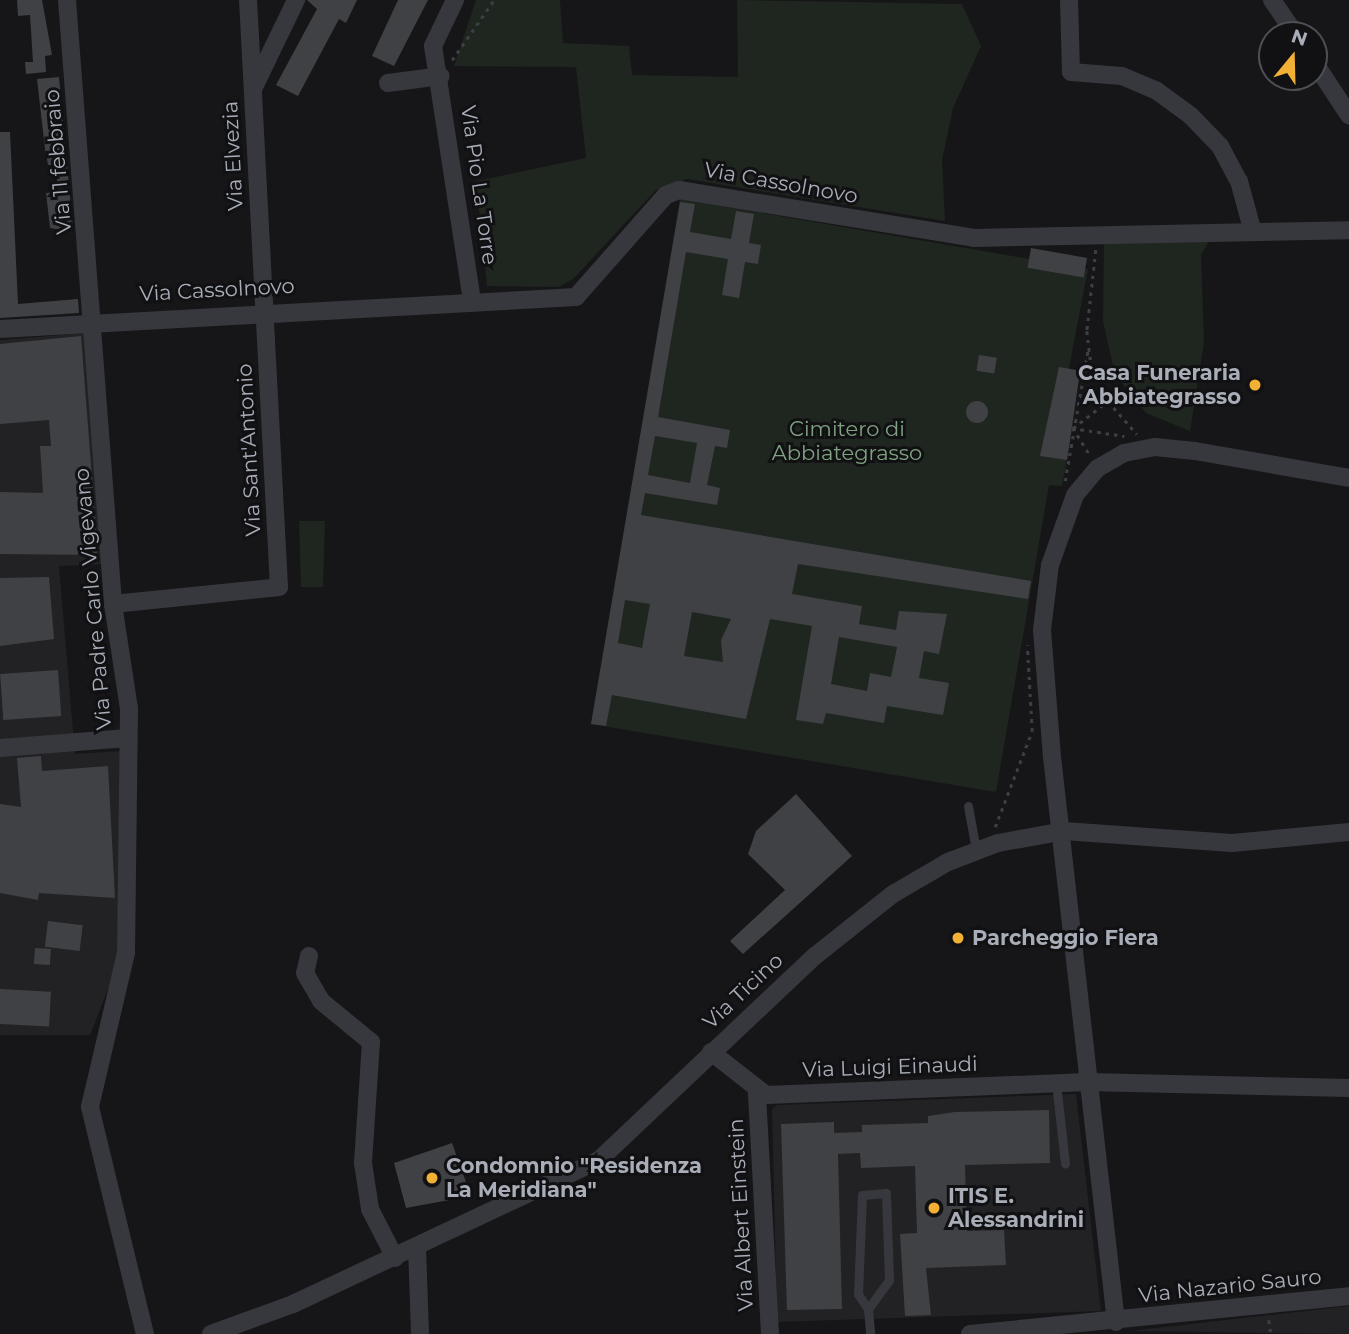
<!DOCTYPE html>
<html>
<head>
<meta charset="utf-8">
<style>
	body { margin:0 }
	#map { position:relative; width:1349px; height:1334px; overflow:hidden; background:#161618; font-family:Montserrat,sans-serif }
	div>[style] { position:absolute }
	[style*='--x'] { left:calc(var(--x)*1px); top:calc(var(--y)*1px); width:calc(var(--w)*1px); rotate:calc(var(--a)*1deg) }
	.built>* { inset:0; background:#222225 }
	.green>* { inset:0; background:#1e261f }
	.building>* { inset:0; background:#404145; transform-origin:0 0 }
	.round { border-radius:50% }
	.path>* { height:2.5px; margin-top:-1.25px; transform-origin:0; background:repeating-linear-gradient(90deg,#3d3f44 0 3.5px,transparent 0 8.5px) }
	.lane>* { height:9px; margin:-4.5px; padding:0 4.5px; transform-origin:4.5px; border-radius:4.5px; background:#37383d }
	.street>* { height:18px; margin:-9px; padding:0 9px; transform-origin:9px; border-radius:9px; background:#37383d }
	.dots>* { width:19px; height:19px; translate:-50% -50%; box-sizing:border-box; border:4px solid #111113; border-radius:50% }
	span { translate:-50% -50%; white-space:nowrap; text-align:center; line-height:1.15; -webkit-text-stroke:6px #111113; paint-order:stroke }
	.street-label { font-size:21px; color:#a8adb8 }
	.poi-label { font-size:21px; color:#a8adb8; font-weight:700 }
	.right { translate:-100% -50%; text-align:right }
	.left { translate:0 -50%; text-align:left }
	.park-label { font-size:21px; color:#7fa381 }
	.north { position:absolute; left:1258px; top:21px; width:70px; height:70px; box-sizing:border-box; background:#111113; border:2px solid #4d4f55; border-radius:50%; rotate:19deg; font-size:19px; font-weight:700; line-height:28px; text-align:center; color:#a8adb8 }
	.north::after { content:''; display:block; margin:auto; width:24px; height:32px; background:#f2b134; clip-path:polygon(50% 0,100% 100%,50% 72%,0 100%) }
</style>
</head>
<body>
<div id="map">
	<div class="built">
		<div style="clip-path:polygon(86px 333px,105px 564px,59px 566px,75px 754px,121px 751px,117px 966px,90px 1035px,0 1035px,0 340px)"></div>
		<div style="clip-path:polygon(1076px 1094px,1101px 1311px,777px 1322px,772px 1109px,777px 1105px)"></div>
		<div style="clip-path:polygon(1349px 1306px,1349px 1334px,1130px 1331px,1269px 1315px)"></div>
	</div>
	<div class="green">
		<div style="clip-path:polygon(476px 0,560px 0,563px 43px,629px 46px,632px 75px,738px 77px,737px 0,962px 4px,981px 46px,953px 108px,942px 160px,945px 221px,687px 179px,656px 190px,573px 279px,558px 287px,487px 286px,476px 181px,586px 158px,576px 67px,454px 66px)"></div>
		<div style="clip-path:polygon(680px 199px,1088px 269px,1069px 368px,1079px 378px,1072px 431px,1062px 486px,1049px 485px,996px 792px,591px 724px)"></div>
		<div style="clip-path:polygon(1210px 239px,1201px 255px,1204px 342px,1190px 431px,1146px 413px,1115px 374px,1103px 321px,1104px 240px)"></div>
		<div style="clip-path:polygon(299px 521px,325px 521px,323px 587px,301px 587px)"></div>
	</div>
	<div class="building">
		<div style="clip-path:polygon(17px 0,42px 0,52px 55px,45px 56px,46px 72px,26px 74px,25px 62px,33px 62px,30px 15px,18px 16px)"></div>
		<div style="clip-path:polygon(307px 0,357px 0,346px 23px,339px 19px,298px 96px,276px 85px,317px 9px)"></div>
		<div style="clip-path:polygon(398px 0,428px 0,394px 66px,372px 56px)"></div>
		<div style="clip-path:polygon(59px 77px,73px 229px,63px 230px,50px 228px,46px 193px,58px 192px,56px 165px,48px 165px,45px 149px,37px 79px)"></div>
		<div style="clip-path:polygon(0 132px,10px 132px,18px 304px,78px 299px,79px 313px,0 318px)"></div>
		<div style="clip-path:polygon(evenodd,680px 202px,695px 204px,690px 232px,731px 239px,736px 211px,754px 214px,749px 243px,761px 245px,758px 264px,745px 262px,739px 298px,722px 295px,728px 259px,686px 252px,658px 417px,730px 430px,727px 448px,715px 446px,707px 485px,720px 488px,717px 505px,645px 493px,641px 515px,1031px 581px,1028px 599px,798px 564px,792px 594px,862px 606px,859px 624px,896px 630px,899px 611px,947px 614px,939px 654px,924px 651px,919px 678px,949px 683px,943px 715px,887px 706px,884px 723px,826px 713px,823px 724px,796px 720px,812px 626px,770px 619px,746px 719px,612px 695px,606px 726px,591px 724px,680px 202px,655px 436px,697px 443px,690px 483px,648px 475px,655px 436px,680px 202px,625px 600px,650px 604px,642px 648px,618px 643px,625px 600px,680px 202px,692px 612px,731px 619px,721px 640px,723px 662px,684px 656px,692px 612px,680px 202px,839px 637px,897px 647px,891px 677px,870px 673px,867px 691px,831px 684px,839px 637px)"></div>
		<div style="left:1031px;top:248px;width:57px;height:20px;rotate:10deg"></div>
		<div style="clip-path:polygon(81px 336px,98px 555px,0 554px,0 492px,43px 493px,40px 446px,51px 446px,49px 420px,0 424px,0 344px)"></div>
		<div style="left:979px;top:355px;width:18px;height:16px;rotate:9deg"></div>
		<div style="clip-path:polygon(1059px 367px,1076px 370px,1079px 378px,1067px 460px,1040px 456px)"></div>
		<div class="round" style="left:966px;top:401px;width:22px;height:22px"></div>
		<div style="clip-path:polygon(49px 577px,54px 639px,0 646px,0 578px)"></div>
		<div style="left:58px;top:670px;width:46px;height:58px;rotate:86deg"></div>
		<div style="clip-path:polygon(41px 756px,42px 771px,108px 766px,115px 898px,39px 893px,38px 900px,0 893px,0 804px,21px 807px,17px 758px)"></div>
		<div style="clip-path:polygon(796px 794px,852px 856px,743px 954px,730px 941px,785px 890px,748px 854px,756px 831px)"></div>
		<div style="left:48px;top:921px;width:35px;height:26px;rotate:7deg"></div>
		<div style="left:35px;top:948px;width:16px;height:16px;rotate:4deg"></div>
		<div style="left:0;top:989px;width:51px;height:35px;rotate:3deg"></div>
		<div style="clip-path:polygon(1049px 1110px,1050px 1163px,965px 1165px,967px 1231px,1004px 1230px,1006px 1265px,926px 1268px,931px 1315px,905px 1316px,900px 1234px,917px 1233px,915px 1166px,861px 1168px,860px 1153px,838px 1154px,842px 1309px,787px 1310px,781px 1124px,834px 1122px,834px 1133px,862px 1132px,862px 1125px,928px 1123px,928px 1116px,955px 1112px)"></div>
		<div style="clip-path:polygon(452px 1143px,471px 1196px,406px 1208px,394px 1163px)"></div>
	</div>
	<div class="path">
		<div style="--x:452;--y:60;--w:73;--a:-55"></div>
		<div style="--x:1096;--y:250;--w:81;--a:96.3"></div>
		<div style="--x:1087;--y:331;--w:39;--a:83"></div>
		<div style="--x:1092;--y:370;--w:35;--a:63"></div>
		<div style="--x:1108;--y:401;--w:44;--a:48.7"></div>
		<div style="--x:1072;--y:428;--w:53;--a:8.7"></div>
		<div style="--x:1073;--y:428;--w:32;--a:58"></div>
		<div style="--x:1073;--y:428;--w:44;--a:-37.6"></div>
		<div style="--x:1065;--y:481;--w:134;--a:-80.1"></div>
		<div style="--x:995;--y:827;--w:103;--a:-68.9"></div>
		<div style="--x:1032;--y:731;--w:86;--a:-93.3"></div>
		<div style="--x:1269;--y:1320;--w:14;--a:82"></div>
	</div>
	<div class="lane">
		<div style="--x:968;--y:806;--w:45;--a:79.7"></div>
		<div style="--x:1056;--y:1083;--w:81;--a:83.6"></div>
		<div style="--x:868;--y:1309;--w:36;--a:-54"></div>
		<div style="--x:889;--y:1280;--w:87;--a:-92"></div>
		<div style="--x:886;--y:1193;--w:24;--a:175"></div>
		<div style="--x:862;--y:1195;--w:99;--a:92.3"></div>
		<div style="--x:858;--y:1294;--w:18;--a:56"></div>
		<div style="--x:868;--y:1309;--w:25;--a:85"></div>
	</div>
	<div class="street">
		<div style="--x:67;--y:0;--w:606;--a:85.64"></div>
		<div style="--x:113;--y:604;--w:105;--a:81.3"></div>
		<div style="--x:129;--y:708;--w:245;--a:90.7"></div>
		<div style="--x:126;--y:953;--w:158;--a:103.2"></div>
		<div style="--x:90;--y:1107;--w:234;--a:76.4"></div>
		<div style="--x:455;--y:0;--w:51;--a:115.6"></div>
		<div style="--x:433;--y:46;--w:257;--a:81.3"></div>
		<div style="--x:1069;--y:0;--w:72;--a:88.4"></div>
		<div style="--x:1071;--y:72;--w:51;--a:4.5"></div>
		<div style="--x:1122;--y:76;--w:38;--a:23"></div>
		<div style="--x:1157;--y:91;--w:42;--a:36.3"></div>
		<div style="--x:1191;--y:116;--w:42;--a:46"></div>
		<div style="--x:1220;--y:146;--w:40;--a:62"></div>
		<div style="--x:1239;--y:181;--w:50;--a:74.8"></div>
		<div style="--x:1272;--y:0;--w:42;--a:55.6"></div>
		<div style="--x:1314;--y:62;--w:64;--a:56.6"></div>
		<div style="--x:388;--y:83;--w:53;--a:-7.5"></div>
		<div style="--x:254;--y:87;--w:97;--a:-64.2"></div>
		<div style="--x:0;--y:329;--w:577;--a:-3.18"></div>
		<div style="--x:576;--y:297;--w:136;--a:-48.6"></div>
		<div style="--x:666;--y:195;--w:14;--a:-21"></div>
		<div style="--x:679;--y:190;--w:299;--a:9.2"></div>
		<div style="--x:974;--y:238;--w:375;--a:-1.2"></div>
		<div style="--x:113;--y:604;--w:167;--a:-5.8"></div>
		<div style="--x:279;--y:587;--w:588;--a:-93.02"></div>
		<div style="--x:0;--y:748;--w:128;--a:-4.5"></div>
		<div style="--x:309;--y:956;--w:17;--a:103"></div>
		<div style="--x:305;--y:973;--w:32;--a:60"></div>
		<div style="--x:321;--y:1001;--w:65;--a:39.4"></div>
		<div style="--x:371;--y:1042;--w:121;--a:93.8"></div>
		<div style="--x:363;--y:1163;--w:47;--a:81.3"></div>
		<div style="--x:370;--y:1209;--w:55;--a:63"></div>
		<div style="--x:711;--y:1052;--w:70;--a:38"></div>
		<div style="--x:766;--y:1095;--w:321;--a:-2.3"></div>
		<div style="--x:1087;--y:1082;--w:262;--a:1.3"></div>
		<div style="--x:757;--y:1094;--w:240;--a:86.9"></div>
		<div style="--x:417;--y:1247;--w:87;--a:88"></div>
		<div style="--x:1116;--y:1322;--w:569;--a:-96.46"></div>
		<div style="--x:1052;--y:757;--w:127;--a:-94.5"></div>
		<div style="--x:1042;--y:630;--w:65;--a:-83"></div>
		<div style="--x:1050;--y:565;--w:74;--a:-70.3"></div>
		<div style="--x:1075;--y:495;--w:35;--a:-50"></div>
		<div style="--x:1098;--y:468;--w:30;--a:-30"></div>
		<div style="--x:1124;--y:453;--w:32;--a:-11"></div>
		<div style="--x:1155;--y:447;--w:40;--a:5.7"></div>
		<div style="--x:1195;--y:451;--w:156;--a:9.9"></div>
		<div style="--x:211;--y:1334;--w:87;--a:-20.1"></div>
		<div style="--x:293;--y:1304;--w:338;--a:-25.2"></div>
		<div style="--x:599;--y:1160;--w:297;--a:-43.4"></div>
		<div style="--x:815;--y:956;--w:100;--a:-38.5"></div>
		<div style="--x:893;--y:894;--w:64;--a:-30.2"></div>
		<div style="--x:948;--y:862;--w:53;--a:-20.8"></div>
		<div style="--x:998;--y:843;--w:67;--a:-10.3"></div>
		<div style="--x:1064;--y:831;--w:168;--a:4.1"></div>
		<div style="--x:1232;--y:843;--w:118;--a:-5.4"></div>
		<div style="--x:970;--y:1334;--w:381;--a:-5.7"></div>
	</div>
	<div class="dots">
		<div style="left:1255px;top:385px;background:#f2b134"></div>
		<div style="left:958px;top:938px;background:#f2b134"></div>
		<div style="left:432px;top:1178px;background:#f2b134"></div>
		<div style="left:934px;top:1208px;background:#f2b134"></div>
	</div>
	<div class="street-label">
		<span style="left:233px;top:156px;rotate:-93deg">Via Elvezia</span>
		<span style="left:58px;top:162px;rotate:-95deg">Via 11 febbraio</span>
		<span style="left:781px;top:183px;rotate:10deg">Via Cassolnovo</span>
		<span style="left:479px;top:185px;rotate:82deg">Via Pio La Torre</span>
		<span style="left:217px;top:290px;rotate:-3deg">Via Cassolnovo</span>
		<span style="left:249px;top:450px;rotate:-93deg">Via Sant'Antonio</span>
		<span style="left:93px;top:599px;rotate:-95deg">Via Padre Carlo Vigevano</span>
		<span style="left:743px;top:991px;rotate:-43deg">Via Ticino</span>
		<span style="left:890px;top:1067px;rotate:-2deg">Via Luigi Einaudi</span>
		<span style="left:741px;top:1215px;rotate:-93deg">Via Albert Einstein</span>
		<span style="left:1230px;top:1286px;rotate:-6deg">Via Nazario Sauro</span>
	</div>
	<div class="poi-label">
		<span class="right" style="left:1241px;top:385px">Casa Funeraria<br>Abbiategrasso</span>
		<span class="left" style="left:972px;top:938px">Parcheggio Fiera</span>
		<span class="left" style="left:446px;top:1178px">Condomnio "Residenza<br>La Meridiana"</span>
		<span class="left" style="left:948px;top:1208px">ITIS E.<br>Alessandrini</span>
	</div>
	<div class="park-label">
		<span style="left:847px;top:441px">Cimitero di<br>Abbiategrasso</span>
	</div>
	<div class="north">N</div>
</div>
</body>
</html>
